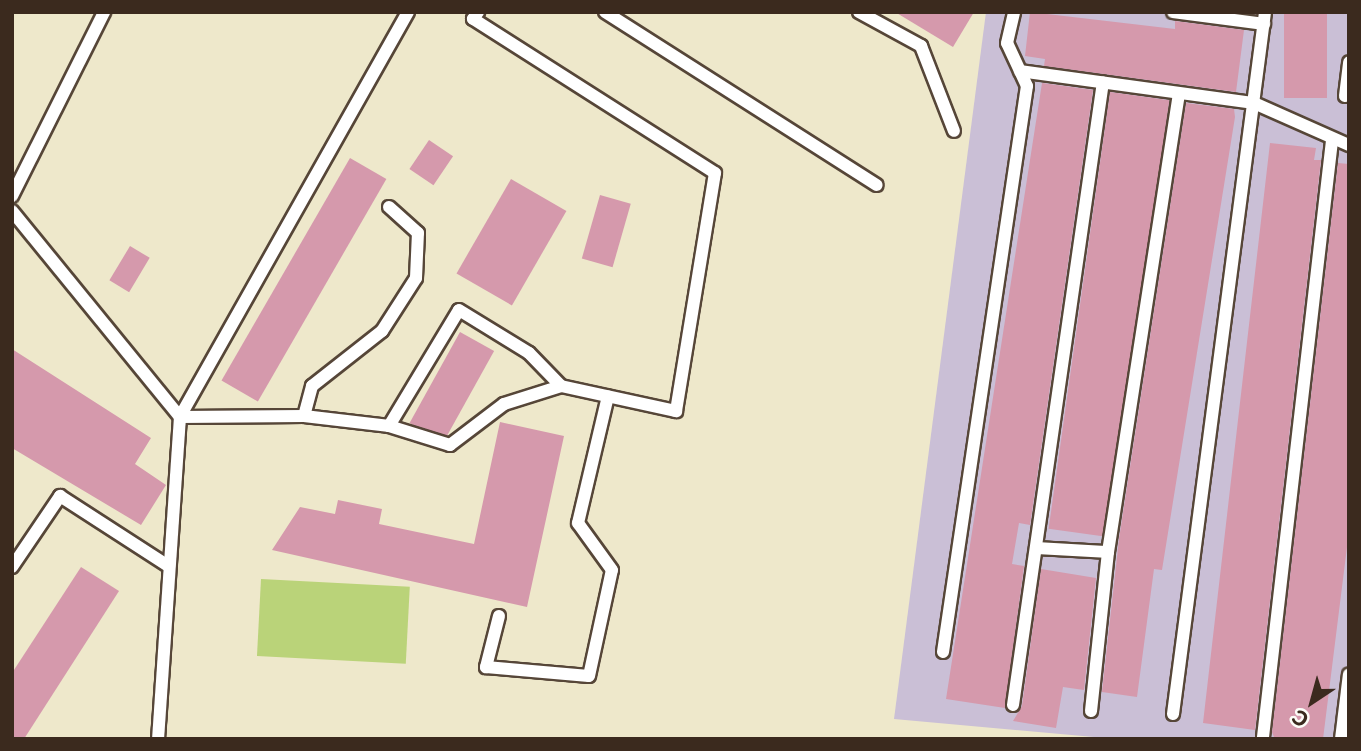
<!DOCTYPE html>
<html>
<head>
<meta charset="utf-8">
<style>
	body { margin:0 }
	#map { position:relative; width:1361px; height:751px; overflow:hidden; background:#eee8cb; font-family:"Playpen Sans",sans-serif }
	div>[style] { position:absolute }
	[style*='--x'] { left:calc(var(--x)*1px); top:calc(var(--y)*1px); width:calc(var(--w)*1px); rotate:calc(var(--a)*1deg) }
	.industrial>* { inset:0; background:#cabfd6 }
	.green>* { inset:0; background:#bad379; transform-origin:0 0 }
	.building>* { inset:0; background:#d599ac; transform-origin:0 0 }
	.roads { filter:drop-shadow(2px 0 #564638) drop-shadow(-2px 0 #564638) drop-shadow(0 2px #564638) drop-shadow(0 -2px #564638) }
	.lane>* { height:12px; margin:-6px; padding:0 6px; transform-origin:6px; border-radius:6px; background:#fff }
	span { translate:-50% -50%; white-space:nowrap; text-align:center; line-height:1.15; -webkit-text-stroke:6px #fdfcf7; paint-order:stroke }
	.frame { position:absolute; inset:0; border:14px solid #3b2a1e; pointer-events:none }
	.north { position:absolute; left:1277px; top:667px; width:70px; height:70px; -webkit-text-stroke:5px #fdfcf7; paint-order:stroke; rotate:216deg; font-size:19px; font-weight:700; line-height:28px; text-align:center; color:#3b2a1e }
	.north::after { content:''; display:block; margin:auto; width:24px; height:32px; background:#3b2a1e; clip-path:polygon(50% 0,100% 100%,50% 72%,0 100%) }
</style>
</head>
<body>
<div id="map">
	<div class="industrial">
		<div style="clip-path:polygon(986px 12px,1349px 12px,1349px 739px,1116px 739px,894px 719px)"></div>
	</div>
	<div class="green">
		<div style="left:261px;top:579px;width:149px;height:77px;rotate:3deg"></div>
	</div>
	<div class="building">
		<div style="clip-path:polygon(895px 12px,974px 12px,953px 47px)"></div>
		<div style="clip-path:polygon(1030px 12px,1175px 29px,1175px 21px,1244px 30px,1236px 92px,1044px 66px,1045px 59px,1025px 56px)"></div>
		<div style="left:1284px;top:12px;width:43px;height:86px"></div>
		<div style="clip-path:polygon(1042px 83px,1093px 90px,1030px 525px,1019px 523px,1012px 564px,1024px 566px,1005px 708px,946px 699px)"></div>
		<div style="left:1110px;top:92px;width:60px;height:441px;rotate:8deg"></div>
		<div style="clip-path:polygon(1186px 103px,1234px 109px,1235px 117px,1162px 570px,1154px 569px,1137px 697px,1102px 692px,1119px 539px)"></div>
		<div style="left:429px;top:140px;width:29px;height:35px;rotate:34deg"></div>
		<div style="clip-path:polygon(1270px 143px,1316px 148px,1314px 160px,1321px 160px,1255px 730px,1203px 723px)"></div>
		<div style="left:350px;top:158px;width:42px;height:257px;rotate:30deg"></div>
		<div style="clip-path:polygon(1338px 163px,1349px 164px,1349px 531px,1323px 739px,1290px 739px,1274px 737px,1272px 732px)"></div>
		<div style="left:511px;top:179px;width:64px;height:109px;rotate:30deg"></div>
		<div style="left:600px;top:195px;width:32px;height:66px;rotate:16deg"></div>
		<div style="left:130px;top:246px;width:23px;height:40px;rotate:31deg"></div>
		<div style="left:460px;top:332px;width:39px;height:104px;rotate:29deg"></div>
		<div style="clip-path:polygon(12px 349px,151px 438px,135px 464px,166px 485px,141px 525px,12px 448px)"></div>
		<div style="clip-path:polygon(500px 422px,564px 436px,527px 607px,272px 550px,300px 507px,335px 514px,338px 500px,382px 509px,379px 524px,474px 544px)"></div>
		<div style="clip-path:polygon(81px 567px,119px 591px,24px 739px,12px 739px,12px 673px)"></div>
		<div style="clip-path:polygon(1041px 569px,1096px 578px,1084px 690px,1063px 687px,1056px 728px,1013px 721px,1022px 706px)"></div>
	</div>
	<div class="roads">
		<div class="lane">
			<div style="--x:408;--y:12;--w:465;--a:119.4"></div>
			<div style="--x:180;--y:417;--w:124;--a:-0.5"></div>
			<div style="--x:304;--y:416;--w:86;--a:6.7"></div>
			<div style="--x:389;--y:426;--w:64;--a:17.3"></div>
			<div style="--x:450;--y:445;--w:68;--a:-37.2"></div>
			<div style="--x:504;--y:404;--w:60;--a:-17.5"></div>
			<div style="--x:561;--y:386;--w:118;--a:12.3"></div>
			<div style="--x:676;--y:411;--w:241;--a:-80.7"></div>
			<div style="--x:715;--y:173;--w:287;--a:-147.5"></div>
			<div style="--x:473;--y:19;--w:9;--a:-54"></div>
			<div style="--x:605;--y:12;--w:322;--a:32.5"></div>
			<div style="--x:859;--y:12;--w:71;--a:28.7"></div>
			<div style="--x:921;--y:46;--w:91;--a:68.8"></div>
			<div style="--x:1173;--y:12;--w:92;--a:7.5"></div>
			<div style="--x:1020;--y:71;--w:236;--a:7.8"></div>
			<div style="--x:1254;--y:103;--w:104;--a:23.9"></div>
			<div style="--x:1345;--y:96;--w:34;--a:-83"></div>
			<div style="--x:12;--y:196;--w:206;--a:-63.4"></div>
			<div style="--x:12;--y:211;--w:266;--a:50.8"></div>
			<div style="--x:180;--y:417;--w:323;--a:93.9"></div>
			<div style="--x:304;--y:416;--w:31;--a:-75"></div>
			<div style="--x:312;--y:386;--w:89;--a:-38.2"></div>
			<div style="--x:382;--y:331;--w:63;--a:-57.3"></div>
			<div style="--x:416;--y:278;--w:45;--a:-87.5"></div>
			<div style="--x:418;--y:233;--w:39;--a:-138"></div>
			<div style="--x:389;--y:426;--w:135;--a:-58.9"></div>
			<div style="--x:459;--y:310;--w:82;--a:31.6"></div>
			<div style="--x:529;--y:353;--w:46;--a:45.9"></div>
			<div style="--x:1038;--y:548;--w:70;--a:3.3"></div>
			<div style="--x:12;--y:567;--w:86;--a:-55.9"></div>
			<div style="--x:60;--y:496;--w:129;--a:32.9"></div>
			<div style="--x:499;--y:616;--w:53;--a:104.3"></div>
			<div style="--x:486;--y:667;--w:103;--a:5"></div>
			<div style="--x:589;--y:676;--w:108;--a:-77.8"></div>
			<div style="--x:612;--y:570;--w:58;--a:-125.9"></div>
			<div style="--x:578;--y:523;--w:130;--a:-76.7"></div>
			<div style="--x:943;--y:652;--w:572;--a:-81.56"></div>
			<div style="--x:1027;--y:86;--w:47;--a:-114.9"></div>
			<div style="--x:1007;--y:43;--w:32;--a:-77"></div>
			<div style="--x:1013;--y:705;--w:629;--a:-81.78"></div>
			<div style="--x:1091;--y:711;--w:160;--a:-83.9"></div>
			<div style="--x:1108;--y:552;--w:464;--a:-81.2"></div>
			<div style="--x:1173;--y:714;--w:708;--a:-82.53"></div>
			<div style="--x:1263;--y:737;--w:600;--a:-83.4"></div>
			<div style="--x:1341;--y:739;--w:65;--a:-83"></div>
		</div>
	</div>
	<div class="frame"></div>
	<div class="north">С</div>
</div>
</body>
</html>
